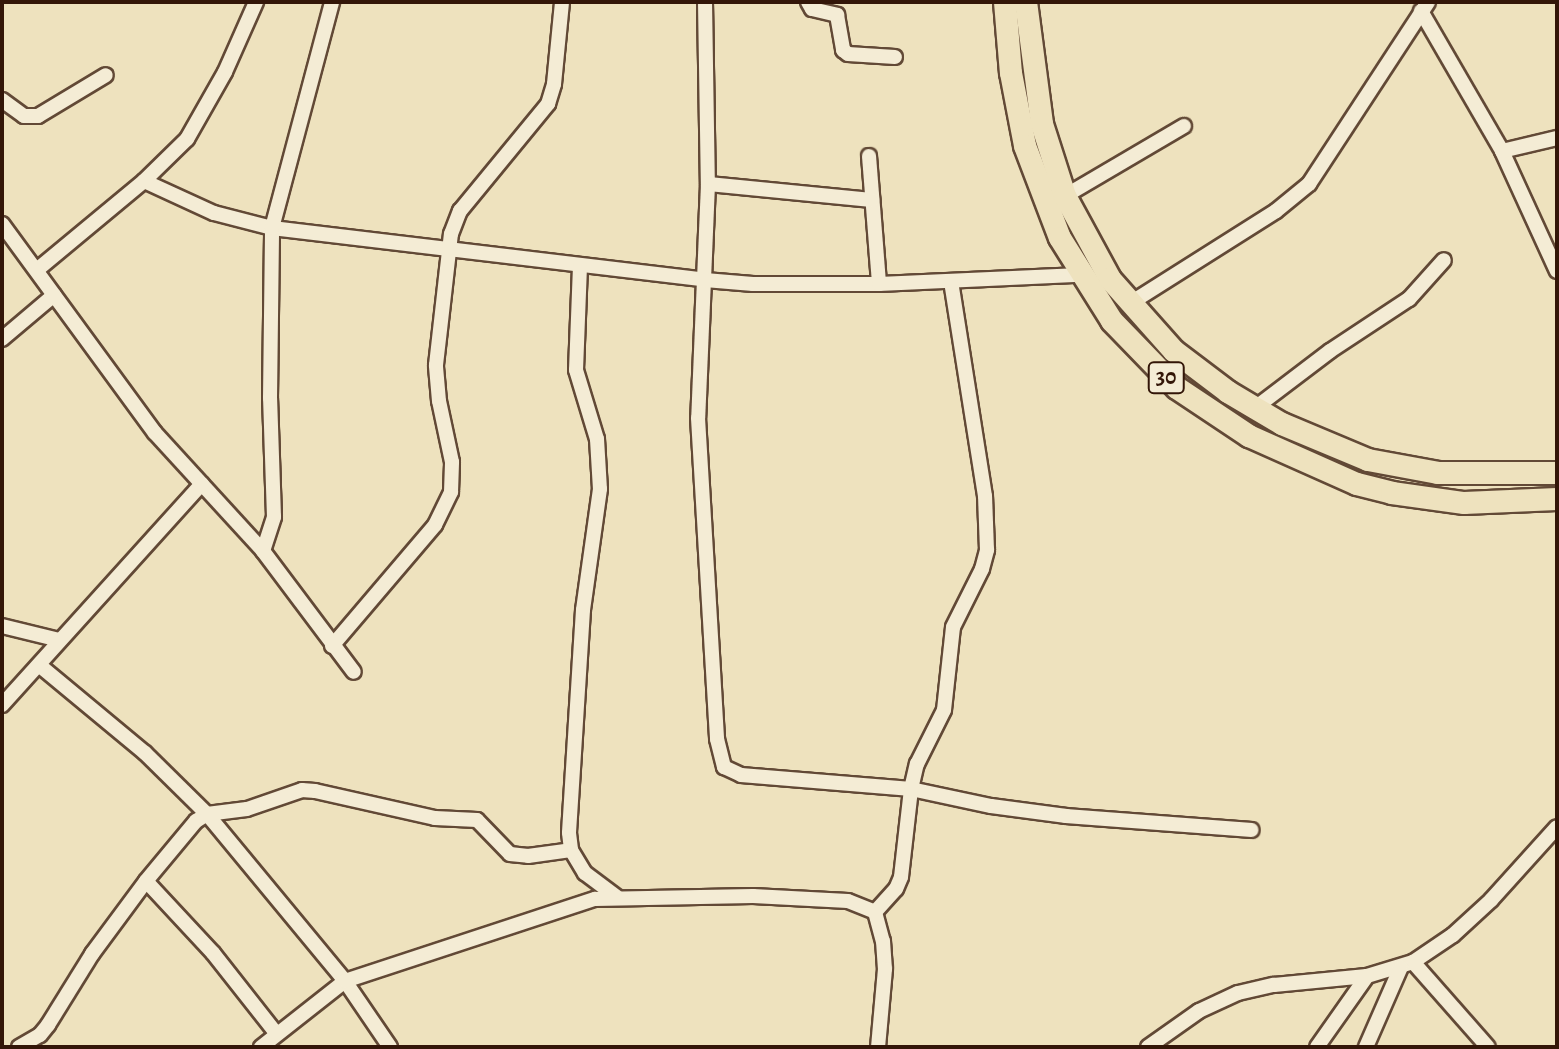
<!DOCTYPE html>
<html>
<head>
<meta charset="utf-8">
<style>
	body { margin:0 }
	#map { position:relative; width:1559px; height:1049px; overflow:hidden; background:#eee2be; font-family:Alegreya,serif }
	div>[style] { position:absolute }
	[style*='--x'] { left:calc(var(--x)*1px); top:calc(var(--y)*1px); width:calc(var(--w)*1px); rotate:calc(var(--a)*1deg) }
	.roads { filter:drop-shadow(2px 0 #624936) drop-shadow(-2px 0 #624936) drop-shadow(0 2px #624936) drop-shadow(0 -2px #624936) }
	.minor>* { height:14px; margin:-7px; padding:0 7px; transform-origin:7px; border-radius:7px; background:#f4ecd5 }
	.primary>* { height:22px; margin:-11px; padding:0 11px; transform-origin:11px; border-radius:11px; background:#eee2be }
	span { translate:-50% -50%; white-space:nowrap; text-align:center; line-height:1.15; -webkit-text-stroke:6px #f4ecd5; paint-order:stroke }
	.shield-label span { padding:2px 6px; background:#f4ecd5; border:2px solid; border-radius:6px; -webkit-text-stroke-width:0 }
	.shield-label { font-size:22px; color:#331608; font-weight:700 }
	.frame { position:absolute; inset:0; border:4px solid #331608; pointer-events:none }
</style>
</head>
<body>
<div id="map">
	<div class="roads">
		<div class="minor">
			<div style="--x:705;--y:2;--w:182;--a:89.1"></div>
			<div style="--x:708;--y:184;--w:234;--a:92.4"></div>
			<div style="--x:698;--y:418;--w:322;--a:86.6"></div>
			<div style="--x:717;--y:739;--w:29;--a:76"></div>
			<div style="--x:724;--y:767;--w:19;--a:25"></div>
			<div style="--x:741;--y:775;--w:171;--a:4.7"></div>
			<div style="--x:911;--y:789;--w:82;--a:12"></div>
			<div style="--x:991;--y:806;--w:76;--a:7.6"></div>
			<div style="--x:1066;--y:816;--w:186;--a:4.3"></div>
			<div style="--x:808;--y:2;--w:8;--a:60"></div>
			<div style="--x:812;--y:9;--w:26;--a:13"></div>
			<div style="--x:837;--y:15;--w:36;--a:80"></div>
			<div style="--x:843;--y:50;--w:6;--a:39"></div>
			<div style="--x:848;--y:54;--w:47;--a:3.7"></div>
			<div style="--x:1421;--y:11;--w:162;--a:59.9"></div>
			<div style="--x:1502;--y:151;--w:132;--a:65.4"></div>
			<div style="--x:2;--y:100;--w:27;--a:36"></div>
			<div style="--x:24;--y:116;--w:14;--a:0"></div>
			<div style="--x:38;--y:116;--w:79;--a:-31.1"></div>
			<div style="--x:1502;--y:151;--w:57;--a:-13.3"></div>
			<div style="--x:869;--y:156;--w:128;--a:85.5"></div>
			<div style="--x:144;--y:181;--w:77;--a:24.6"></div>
			<div style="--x:214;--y:213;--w:60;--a:14.5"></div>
			<div style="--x:272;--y:228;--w:436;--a:6.8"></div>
			<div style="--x:705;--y:280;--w:48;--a:4.8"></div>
			<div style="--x:753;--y:284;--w:126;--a:0"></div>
			<div style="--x:879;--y:284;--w:201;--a:-2.6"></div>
			<div style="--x:708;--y:184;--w:165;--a:5.6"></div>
			<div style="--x:1065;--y:196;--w:138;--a:-30.5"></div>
			<div style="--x:2;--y:224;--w:259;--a:53.8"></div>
			<div style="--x:155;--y:433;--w:160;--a:47.5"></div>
			<div style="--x:263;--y:551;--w:151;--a:53.1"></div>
			<div style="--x:580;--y:266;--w:104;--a:92.2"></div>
			<div style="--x:576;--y:370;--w:72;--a:73.1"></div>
			<div style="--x:597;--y:439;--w:50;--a:86.6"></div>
			<div style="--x:600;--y:489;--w:122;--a:98"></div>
			<div style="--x:583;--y:610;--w:223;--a:93.6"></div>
			<div style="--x:569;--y:833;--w:17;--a:83"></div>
			<div style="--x:571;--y:850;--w:27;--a:59"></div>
			<div style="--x:585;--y:873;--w:39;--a:37"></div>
			<div style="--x:38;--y:269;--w:138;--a:-39.7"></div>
			<div style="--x:144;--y:181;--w:60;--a:-44.3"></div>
			<div style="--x:187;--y:139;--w:77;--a:-60.4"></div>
			<div style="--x:225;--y:72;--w:77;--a:-66.1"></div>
			<div style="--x:1129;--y:304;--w:174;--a:-32.3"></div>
			<div style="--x:1276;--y:211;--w:43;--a:-39.3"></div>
			<div style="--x:1309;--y:184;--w:217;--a:-56.8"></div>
			<div style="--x:2;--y:339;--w:68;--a:-40.2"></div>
			<div style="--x:1255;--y:408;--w:94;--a:-37.2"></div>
			<div style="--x:1330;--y:351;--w:95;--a:-33.4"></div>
			<div style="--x:1409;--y:299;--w:52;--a:-48.1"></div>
			<div style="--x:263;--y:551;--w:36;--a:-72"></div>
			<div style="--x:274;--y:517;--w:119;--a:-91.9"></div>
			<div style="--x:270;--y:398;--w:170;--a:-89.3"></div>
			<div style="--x:272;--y:228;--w:234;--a:-75.1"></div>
			<div style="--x:2;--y:626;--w:59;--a:13.8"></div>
			<div style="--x:332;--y:646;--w:159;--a:-49.6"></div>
			<div style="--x:435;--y:525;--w:37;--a:-64"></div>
			<div style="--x:451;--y:492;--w:30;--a:-88"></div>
			<div style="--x:452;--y:462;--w:62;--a:-102"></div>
			<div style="--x:439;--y:401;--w:36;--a:-95"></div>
			<div style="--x:436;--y:365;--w:132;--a:-83.5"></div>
			<div style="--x:451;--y:234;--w:25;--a:-69"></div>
			<div style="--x:460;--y:211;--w:139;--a:-50.6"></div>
			<div style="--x:548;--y:104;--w:21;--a:-73"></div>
			<div style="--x:554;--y:84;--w:82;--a:-84.4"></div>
			<div style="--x:39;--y:665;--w:138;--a:39.7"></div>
			<div style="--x:145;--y:753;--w:87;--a:44.5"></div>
			<div style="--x:207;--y:814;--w:217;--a:50.4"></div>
			<div style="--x:345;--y:981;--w:107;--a:141.8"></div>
			<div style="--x:2;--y:705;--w:298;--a:-47.9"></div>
			<div style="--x:875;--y:912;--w:31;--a:-48"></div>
			<div style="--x:896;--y:889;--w:13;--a:-67"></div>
			<div style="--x:901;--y:877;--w:89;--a:-83.5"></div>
			<div style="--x:911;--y:789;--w:26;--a:-77"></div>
			<div style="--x:917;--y:764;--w:60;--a:-63.4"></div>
			<div style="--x:944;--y:710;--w:83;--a:-83.8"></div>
			<div style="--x:953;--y:627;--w:65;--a:-63.4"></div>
			<div style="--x:982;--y:569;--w:20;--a:-75"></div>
			<div style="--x:987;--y:550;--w:54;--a:-92.1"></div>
			<div style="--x:985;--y:496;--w:217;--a:-99"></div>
			<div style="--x:1413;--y:962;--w:113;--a:48.6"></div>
			<div style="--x:276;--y:1033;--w:102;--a:-128.2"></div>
			<div style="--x:213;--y:953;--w:98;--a:-132.9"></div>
			<div style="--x:146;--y:881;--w:78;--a:-50.2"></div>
			<div style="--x:196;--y:821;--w:13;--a:-32"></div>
			<div style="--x:207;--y:814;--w:40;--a:-7.1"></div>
			<div style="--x:247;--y:809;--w:58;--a:-19.1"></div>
			<div style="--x:302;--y:790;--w:13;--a:4"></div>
			<div style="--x:315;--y:791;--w:123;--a:12.7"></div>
			<div style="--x:435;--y:818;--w:42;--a:2.7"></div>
			<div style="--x:477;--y:820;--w:47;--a:45.9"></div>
			<div style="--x:510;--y:854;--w:18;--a:6"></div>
			<div style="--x:528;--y:856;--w:43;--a:-7.9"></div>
			<div style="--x:19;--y:1047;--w:24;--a:-30"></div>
			<div style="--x:40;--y:1035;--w:13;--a:-51"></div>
			<div style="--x:48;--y:1025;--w:84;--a:-58.2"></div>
			<div style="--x:92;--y:954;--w:91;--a:-53.5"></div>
			<div style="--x:390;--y:1047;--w:80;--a:-124.3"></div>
			<div style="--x:345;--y:981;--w:263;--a:-18.2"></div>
			<div style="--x:595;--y:899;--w:158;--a:-1.1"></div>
			<div style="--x:753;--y:896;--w:95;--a:3"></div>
			<div style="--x:848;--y:901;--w:29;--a:22"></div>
			<div style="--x:875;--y:912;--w:30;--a:75"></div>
			<div style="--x:883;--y:941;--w:28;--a:86"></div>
			<div style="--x:885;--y:969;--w:78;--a:95.1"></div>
			<div style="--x:1148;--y:1047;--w:62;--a:-35.2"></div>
			<div style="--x:1199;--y:1011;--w:43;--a:-24.8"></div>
			<div style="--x:1238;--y:993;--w:37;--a:-13"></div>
			<div style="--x:1274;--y:985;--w:93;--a:-5.5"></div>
			<div style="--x:1367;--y:976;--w:48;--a:-16.9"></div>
			<div style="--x:1413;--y:962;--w:48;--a:-34"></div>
			<div style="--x:1453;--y:935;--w:52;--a:-42.6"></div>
			<div style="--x:1491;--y:900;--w:98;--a:-47.9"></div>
			<div style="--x:1317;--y:1047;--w:87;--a:-54.8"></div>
			<div style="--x:1366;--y:1047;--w:87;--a:-66.4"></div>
		</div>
		<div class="primary">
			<div style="--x:1005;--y:2;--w:71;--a:85.2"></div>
			<div style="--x:1011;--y:73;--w:74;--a:79.1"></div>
			<div style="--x:1025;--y:146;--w:98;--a:69.2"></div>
			<div style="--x:1060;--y:238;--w:98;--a:57.9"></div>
			<div style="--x:1112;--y:321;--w:93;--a:45.9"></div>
			<div style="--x:1177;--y:388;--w:87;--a:33.7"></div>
			<div style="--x:1249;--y:436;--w:118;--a:24"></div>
			<div style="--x:1357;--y:484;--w:36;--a:14"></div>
			<div style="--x:1392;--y:493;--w:73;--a:7.9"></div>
			<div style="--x:1464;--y:503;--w:93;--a:-2.5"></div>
			<div style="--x:1026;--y:2;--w:123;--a:82.5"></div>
			<div style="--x:1042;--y:124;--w:76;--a:72.3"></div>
			<div style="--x:1065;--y:196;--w:94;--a:61.5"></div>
			<div style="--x:1110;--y:279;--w:96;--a:48.4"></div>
			<div style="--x:1174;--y:351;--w:68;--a:37.2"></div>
			<div style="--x:1228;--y:392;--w:63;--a:30.7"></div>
			<div style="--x:1282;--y:424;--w:93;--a:22.7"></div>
			<div style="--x:1368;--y:460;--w:71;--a:10.5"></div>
			<div style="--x:1438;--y:473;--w:119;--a:0"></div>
		</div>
	</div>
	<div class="shield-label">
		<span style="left:1166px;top:378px">30</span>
	</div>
	<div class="frame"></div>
</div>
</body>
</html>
